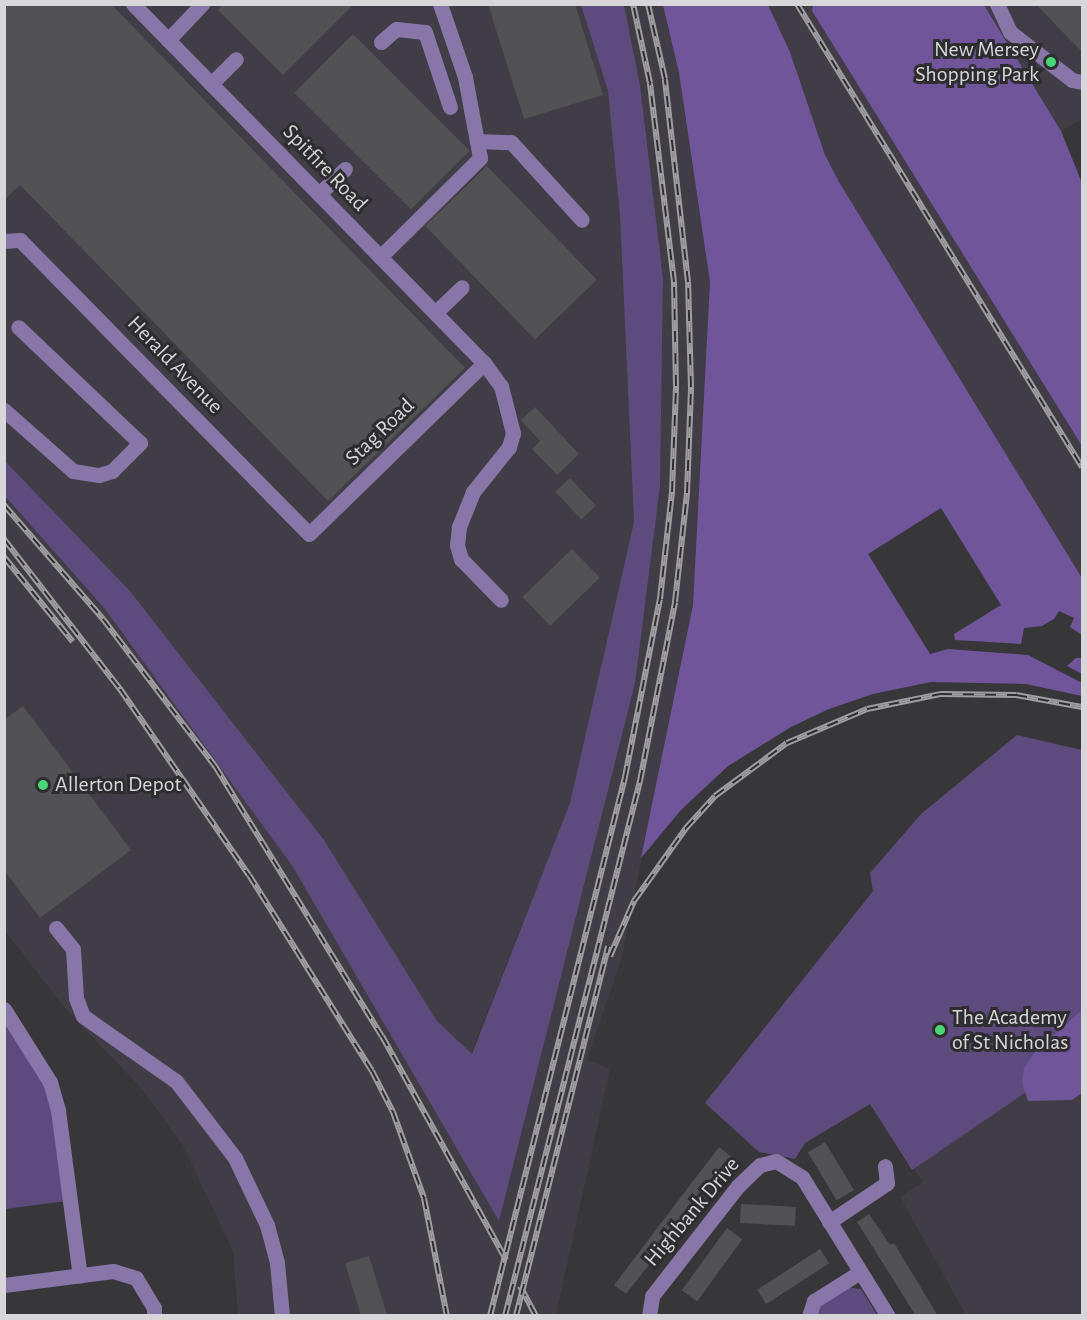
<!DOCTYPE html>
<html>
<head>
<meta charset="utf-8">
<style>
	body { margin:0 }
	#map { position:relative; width:1087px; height:1320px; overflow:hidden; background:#373639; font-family:"Alegreya Sans",sans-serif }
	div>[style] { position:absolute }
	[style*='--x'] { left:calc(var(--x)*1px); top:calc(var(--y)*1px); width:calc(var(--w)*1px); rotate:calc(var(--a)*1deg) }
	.built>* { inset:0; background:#403d46 }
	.green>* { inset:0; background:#5e4b7d }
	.forest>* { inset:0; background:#70559a }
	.building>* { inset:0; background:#525154; transform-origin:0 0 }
	.minor>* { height:15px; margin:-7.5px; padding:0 7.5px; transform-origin:7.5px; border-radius:7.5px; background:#8776a7 }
	.rail>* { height:6px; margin-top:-3px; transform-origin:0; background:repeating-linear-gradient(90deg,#2d2c2f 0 11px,#9f9ea0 0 22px); box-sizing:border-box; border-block:2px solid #9f9ea0 }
	.dots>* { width:16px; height:16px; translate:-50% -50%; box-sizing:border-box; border:3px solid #2d2c2f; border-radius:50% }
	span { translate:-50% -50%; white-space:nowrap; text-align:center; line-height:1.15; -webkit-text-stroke:6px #2d2c2f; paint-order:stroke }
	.poi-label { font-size:22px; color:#d7d6d8 }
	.right { translate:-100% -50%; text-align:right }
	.left { translate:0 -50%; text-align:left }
	.street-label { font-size:22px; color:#d7d6d8 }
	.frame { position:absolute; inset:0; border:6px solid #d7d6d8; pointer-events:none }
</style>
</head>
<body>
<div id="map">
	<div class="built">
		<div style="clip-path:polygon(5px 5px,581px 5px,608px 91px,620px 216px,634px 522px,570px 804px,471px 1054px,437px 1021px,324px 840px,130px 591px,5px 461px)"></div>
		<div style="clip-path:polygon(624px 5px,663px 5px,679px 73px,710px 282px,706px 391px,693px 605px,621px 960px,587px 1060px,610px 1069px,556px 1315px,238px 1315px,233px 1251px,182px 1144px,142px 1089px,64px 1007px,5px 931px,4px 470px,317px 880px,501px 1208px,660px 486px,663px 278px,640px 85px)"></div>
		<div style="clip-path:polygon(768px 5px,813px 5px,812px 11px,1082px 446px,1082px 578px,839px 182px,825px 155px,790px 52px)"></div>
		<div style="clip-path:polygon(984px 5px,1082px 5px,1082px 119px,1061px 131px)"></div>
		<div style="clip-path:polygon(1082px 755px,1082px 1315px,966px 1315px,900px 1197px,923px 1182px,870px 1104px)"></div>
	</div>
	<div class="green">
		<div style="clip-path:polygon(581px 5px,624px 5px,640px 85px,663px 278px,660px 486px,635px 683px,499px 1221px,293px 867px,105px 609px,5px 496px,5px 461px,130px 591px,324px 840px,437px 1021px,472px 1054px,570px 803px,634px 522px,620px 216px,608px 91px)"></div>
		<div style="clip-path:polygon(1017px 735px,1082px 750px,1082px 1054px,912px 1170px,870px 1104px,805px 1143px,795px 1159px,759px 1152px,705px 1103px,873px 891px,870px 873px,921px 814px)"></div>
		<div style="clip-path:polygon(4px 1017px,47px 1084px,66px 1201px,5px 1209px)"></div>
		<div style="clip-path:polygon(844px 1287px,861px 1289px,877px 1315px,814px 1316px,815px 1309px)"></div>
	</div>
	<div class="forest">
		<div style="clip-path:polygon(813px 4px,984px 5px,1061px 131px,1082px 183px,1082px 446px,812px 11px)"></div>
		<div style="clip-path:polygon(663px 5px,768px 5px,790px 52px,825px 155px,839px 182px,1082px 578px,1082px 635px,1070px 627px,1074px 618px,1059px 611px,1054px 619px,1042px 626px,1024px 628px,1021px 644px,955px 640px,954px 634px,1001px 605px,941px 508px,868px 554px,930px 654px,948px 649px,1028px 655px,1082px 683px,1082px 696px,1026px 684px,931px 682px,873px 694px,829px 709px,791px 727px,728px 766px,681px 810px,641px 858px,693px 605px,710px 282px,679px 73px)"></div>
		<div style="clip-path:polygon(1076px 658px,1082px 658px,1082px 674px,1067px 666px)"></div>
		<div style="clip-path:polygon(1082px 1010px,1082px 1093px,1072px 1100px,1028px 1101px,1022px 1082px,1024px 1068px,1035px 1052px)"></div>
	</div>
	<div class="building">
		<div style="clip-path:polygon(4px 4px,111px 4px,465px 368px,328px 501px,20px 185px,4px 200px)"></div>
		<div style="clip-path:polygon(223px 4px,354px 4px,283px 75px,218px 10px)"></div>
		<div style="clip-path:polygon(488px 4px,575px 4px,603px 95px,524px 119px)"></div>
		<div style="clip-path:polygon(1036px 4px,1083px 4px,1083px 53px,1053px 22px)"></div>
		<div style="left:353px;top:34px;width:165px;height:83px;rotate:45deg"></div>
		<div style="left:487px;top:166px;width:158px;height:86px;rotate:46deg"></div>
		<div style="clip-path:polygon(535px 407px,579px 454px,557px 475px,532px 449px,540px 441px,521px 420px)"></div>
		<div style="left:570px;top:478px;width:38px;height:20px;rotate:47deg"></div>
		<div style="left:572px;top:549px;width:40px;height:69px;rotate:46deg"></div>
		<div style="clip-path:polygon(23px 706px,131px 850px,40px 918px,4px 870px,4px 720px)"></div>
		<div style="left:825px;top:1142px;width:56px;height:20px;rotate:59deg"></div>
		<div style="clip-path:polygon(719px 1147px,733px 1158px,626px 1294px,614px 1285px)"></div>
		<div style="left:741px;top:1204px;width:55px;height:19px;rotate:3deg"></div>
		<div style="clip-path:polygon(869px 1214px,890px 1245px,894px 1243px,938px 1316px,916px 1316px,857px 1222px)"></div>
		<div style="left:727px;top:1228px;width:19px;height:77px;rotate:36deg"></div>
		<div style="left:820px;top:1249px;width:17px;height:75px;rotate:57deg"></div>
		<div style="left:369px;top:1256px;width:63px;height:25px;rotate:73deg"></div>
	</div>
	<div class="minor">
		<div style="--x:133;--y:4;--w:502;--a:45.65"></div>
		<div style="--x:484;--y:363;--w:29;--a:54"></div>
		<div style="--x:501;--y:386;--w:49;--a:75.7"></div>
		<div style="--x:513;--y:433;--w:15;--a:106"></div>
		<div style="--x:509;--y:447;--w:58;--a:128.7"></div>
		<div style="--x:473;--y:492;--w:38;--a:112"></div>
		<div style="--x:459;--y:527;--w:18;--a:96"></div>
		<div style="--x:457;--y:545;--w:15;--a:74"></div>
		<div style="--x:461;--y:559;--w:57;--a:45.7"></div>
		<div style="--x:997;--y:4;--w:31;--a:65"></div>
		<div style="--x:1010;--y:32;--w:78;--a:37.7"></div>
		<div style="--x:1072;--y:80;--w:10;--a:11"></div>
		<div style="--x:168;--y:40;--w:50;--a:-46.6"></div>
		<div style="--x:381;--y:42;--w:20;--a:-41"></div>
		<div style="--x:396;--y:29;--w:29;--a:6"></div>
		<div style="--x:425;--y:32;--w:79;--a:71.6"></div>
		<div style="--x:211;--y:84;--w:35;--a:-45"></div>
		<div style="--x:477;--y:141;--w:34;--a:2"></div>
		<div style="--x:511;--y:142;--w:105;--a:47.7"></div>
		<div style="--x:319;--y:194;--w:36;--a:-44"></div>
		<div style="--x:4;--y:241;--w:16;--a:-4"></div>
		<div style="--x:20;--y:240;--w:412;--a:45.5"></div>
		<div style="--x:309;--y:534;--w:245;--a:-44.3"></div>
		<div style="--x:380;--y:257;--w:141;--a:-44.7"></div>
		<div style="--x:480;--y:158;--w:82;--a:-100.5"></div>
		<div style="--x:465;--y:77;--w:77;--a:-108.9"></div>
		<div style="--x:435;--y:313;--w:37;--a:-44"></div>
		<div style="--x:4;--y:410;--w:92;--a:41.5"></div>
		<div style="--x:73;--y:471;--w:26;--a:9"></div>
		<div style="--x:99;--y:475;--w:14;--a:-17"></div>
		<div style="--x:112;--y:471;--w:40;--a:-45"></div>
		<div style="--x:140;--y:443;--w:168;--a:-136.4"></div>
		<div style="--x:56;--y:928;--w:27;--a:51"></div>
		<div style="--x:73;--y:949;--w:49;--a:86.5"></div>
		<div style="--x:76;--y:998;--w:19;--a:69"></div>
		<div style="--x:83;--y:1016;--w:113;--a:35"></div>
		<div style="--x:176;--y:1081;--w:97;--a:52.5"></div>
		<div style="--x:235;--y:1158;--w:74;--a:64.5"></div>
		<div style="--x:267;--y:1225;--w:39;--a:75"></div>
		<div style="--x:277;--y:1263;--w:53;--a:84.6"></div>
		<div style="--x:4;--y:1009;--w:86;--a:57.8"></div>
		<div style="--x:50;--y:1082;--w:29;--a:74"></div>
		<div style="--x:58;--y:1110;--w:167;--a:82.5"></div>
		<div style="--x:829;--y:1222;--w:70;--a:-33.9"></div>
		<div style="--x:887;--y:1183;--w:17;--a:-97"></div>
		<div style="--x:4;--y:1285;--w:110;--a:-7.3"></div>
		<div style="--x:113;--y:1271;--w:24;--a:17"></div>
		<div style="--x:136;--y:1278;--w:35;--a:59"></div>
		<div style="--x:154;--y:1308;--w:8;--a:90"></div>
		<div style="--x:649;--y:1316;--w:20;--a:-81"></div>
		<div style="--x:652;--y:1296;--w:140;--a:-52"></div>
		<div style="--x:738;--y:1186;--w:30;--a:-44"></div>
		<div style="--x:760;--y:1165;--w:16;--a:-14"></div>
		<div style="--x:776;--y:1161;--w:31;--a:32"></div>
		<div style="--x:802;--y:1177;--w:163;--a:58.3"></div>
		<div style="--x:809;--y:1316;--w:16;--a:-72"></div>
		<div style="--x:814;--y:1301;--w:54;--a:-32.2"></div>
	</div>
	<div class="rail">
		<div style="--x:797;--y:4;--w:544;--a:58.39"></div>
		<div style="--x:4;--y:505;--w:151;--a:49"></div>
		<div style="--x:103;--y:619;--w:185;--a:52.7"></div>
		<div style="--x:215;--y:766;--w:317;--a:58.3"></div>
		<div style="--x:382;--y:1036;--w:256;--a:61"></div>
		<div style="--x:4;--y:539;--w:190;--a:52.3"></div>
		<div style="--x:120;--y:689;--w:226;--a:55.3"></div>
		<div style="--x:249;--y:875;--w:231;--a:57.9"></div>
		<div style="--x:372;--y:1071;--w:46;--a:62.9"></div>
		<div style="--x:393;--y:1112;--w:91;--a:70.2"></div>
		<div style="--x:424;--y:1198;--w:120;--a:79"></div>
		<div style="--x:4;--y:557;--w:109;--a:50.9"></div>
		<div style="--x:610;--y:956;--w:60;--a:-66.4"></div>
		<div style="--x:634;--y:901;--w:90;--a:-54.5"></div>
		<div style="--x:686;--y:828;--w:43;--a:-47.8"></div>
		<div style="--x:715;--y:796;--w:89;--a:-36.4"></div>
		<div style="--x:787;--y:743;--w:87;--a:-23"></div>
		<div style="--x:867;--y:709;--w:76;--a:-11.5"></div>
		<div style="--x:941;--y:694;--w:75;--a:0.8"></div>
		<div style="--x:1016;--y:695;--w:67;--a:10.3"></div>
		<div style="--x:520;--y:1286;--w:34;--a:62"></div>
		<div style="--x:490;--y:1316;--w:556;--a:-75.94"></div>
		<div style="--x:625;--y:777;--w:181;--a:-78.9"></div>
		<div style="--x:660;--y:599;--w:108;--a:-83.6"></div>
		<div style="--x:672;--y:492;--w:106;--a:-87.8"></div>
		<div style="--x:676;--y:386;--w:104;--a:-91.1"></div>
		<div style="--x:674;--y:282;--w:200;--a:-96.9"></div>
		<div style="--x:650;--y:83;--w:81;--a:-102.1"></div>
		<div style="--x:505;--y:1316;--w:552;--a:-75.84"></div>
		<div style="--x:640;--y:781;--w:182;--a:-78.9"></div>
		<div style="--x:675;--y:602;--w:110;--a:-83.7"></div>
		<div style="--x:687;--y:493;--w:106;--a:-87.8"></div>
		<div style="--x:691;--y:387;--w:105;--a:-91.6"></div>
		<div style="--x:688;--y:282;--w:204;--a:-96.5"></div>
		<div style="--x:665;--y:79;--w:77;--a:-102.8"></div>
		<div style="--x:516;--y:1316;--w:381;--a:-76"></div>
	</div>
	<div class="dots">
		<div style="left:1051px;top:62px;background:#4ad677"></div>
		<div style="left:43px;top:785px;background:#4ad677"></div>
		<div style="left:940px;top:1030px;background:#4ad677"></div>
	</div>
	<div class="poi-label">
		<span class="right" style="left:1039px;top:62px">New Mersey<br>Shopping Park</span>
		<span class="left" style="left:55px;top:785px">Allerton Depot</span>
		<span class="left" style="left:952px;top:1030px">The Academy<br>of St Nicholas</span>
	</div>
	<div class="street-label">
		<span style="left:325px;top:168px;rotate:46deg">Spitfire Road</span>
		<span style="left:175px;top:365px;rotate:46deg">Herald Avenue</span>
		<span style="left:380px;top:432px;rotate:-44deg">Stag Road</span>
		<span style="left:692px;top:1212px;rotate:-50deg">Highbank Drive</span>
	</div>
	<div class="frame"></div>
</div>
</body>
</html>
